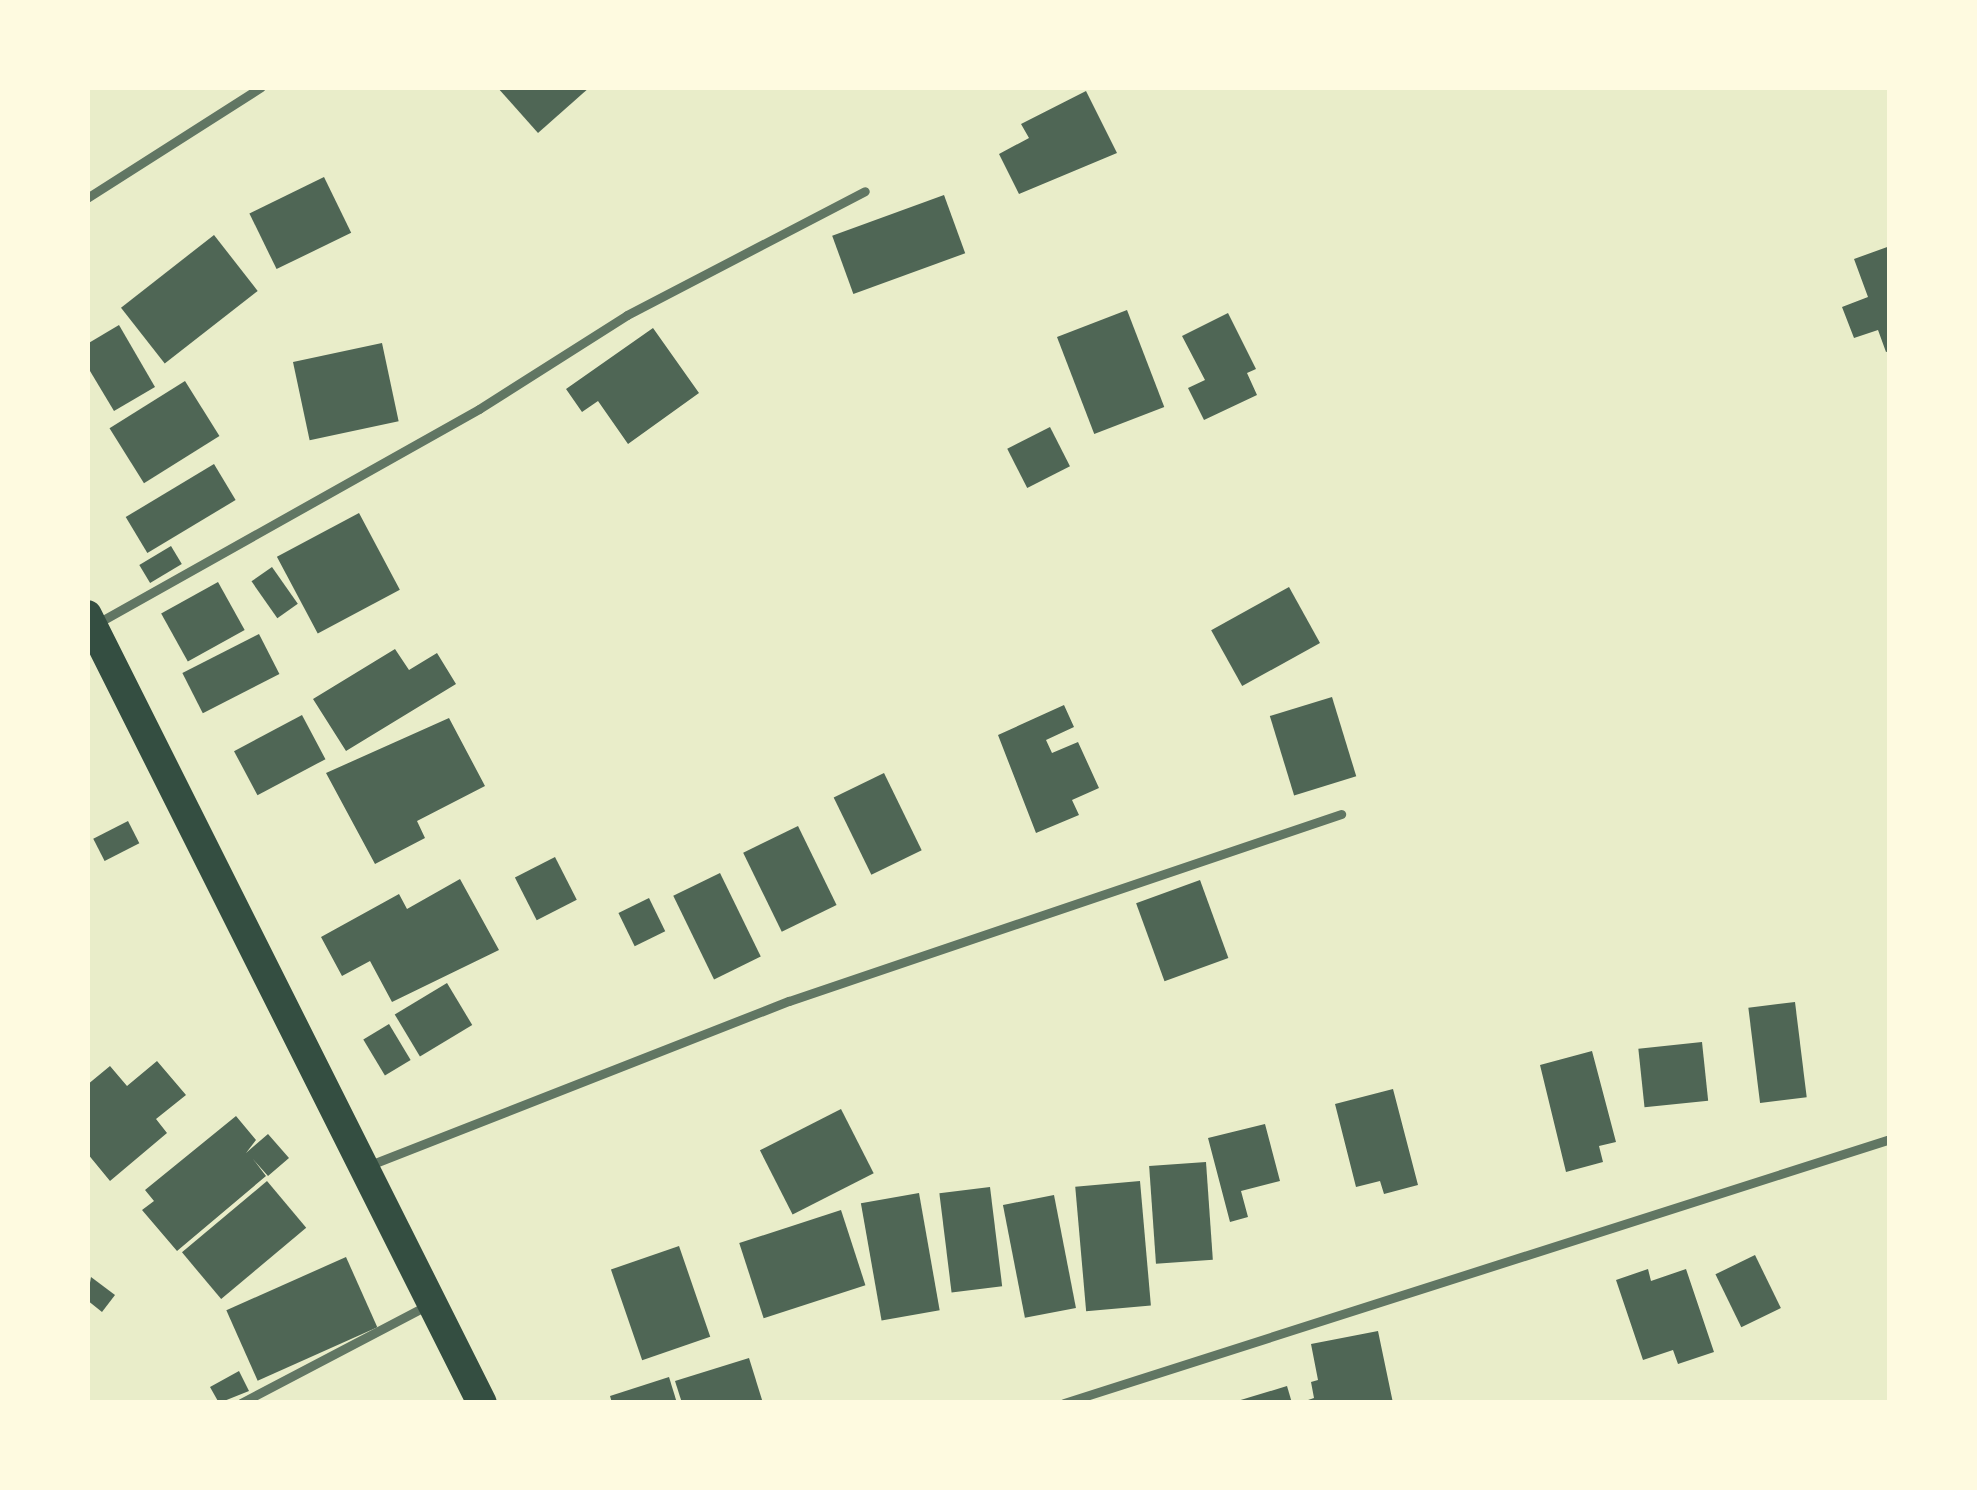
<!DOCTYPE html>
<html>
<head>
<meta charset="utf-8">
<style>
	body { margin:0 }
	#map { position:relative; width:1977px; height:1490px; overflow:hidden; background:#e9edc9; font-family:Literata,serif }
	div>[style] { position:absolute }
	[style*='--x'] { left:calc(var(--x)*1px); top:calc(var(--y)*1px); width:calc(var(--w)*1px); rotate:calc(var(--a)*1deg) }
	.building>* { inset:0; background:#4f6655; transform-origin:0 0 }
	.service>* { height:9px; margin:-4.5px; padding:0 4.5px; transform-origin:4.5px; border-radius:4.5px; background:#617663 }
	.primary>* { height:30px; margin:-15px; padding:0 15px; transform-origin:15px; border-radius:15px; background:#344e41 }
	span { translate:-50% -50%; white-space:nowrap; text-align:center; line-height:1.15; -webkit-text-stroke:12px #fefae0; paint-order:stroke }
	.frame { position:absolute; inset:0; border:90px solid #fefae0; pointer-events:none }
</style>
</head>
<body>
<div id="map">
	<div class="building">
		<div style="clip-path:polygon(497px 87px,590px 87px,538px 133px)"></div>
		<div style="clip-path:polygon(1086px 91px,1117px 153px,1019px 194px,999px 154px,1029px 138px,1021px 124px)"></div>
		<div style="left:324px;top:177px;width:62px;height:83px;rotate:64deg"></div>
		<div style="left:944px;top:195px;width:62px;height:119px;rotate:70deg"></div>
		<div style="left:214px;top:235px;width:71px;height:118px;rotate:52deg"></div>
		<div style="clip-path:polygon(1890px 246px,1890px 351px,1886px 352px,1878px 330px,1854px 338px,1842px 307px,1868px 297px,1854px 259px)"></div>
		<div style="left:1127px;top:310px;width:104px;height:75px;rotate:69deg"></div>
		<div style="clip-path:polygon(1228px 313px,1256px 369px,1247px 373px,1257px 395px,1204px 420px,1188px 388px,1205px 380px,1182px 336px)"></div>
		<div style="clip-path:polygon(119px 325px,155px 387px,114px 411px,87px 366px,87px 344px)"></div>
		<div style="clip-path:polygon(653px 328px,699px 393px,628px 444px,598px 401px,582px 412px,566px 389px)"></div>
		<div style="left:382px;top:343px;width:80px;height:91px;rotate:78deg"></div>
		<div style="left:185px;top:381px;width:65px;height:89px;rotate:58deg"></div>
		<div style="left:1050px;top:427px;width:44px;height:48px;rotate:63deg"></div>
		<div style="left:214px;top:464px;width:42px;height:103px;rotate:59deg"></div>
		<div style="left:359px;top:513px;width:87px;height:93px;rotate:62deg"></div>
		<div style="left:171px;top:546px;width:21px;height:37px;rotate:59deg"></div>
		<div style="left:272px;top:567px;width:45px;height:25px;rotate:55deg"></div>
		<div style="left:218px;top:582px;width:55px;height:65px;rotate:61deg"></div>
		<div style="left:1289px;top:587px;width:64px;height:89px;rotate:61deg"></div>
		<div style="left:259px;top:634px;width:45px;height:86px;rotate:63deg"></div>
		<div style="clip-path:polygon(395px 649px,409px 670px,437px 653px,456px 684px,346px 751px,313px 699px)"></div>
		<div style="left:1332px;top:697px;width:83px;height:65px;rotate:73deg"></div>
		<div style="clip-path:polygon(1064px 705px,1074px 727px,1046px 740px,1052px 753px,1078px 742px,1099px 788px,1072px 800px,1079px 815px,1036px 833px,998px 735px)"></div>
		<div style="left:302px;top:715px;width:50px;height:77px;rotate:62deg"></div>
		<div style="clip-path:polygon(449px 718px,485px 786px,417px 821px,425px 838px,375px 864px,326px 773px)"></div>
		<div style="left:884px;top:773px;width:86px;height:56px;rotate:64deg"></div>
		<div style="left:128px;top:821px;width:25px;height:39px;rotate:63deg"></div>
		<div style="left:798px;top:826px;width:88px;height:61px;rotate:64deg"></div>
		<div style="left:555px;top:857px;width:48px;height:45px;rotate:63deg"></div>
		<div style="left:720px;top:873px;width:93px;height:52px;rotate:64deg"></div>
		<div style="clip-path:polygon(460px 879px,499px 950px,392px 1002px,370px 961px,342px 976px,321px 937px,399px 894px,407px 909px)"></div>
		<div style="left:1200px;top:880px;width:83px;height:68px;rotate:70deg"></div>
		<div style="left:649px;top:898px;width:37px;height:34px;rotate:64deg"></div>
		<div style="left:447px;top:983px;width:49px;height:61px;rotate:59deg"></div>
		<div style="left:1795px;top:1002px;width:96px;height:47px;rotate:83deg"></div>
		<div style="left:389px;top:1024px;width:42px;height:30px;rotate:59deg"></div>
		<div style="left:1702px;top:1042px;width:59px;height:64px;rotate:84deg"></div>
		<div style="clip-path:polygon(1592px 1051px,1616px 1142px,1599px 1146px,1603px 1162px,1566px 1172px,1540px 1065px)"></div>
		<div style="clip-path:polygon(157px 1061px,186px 1095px,156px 1119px,167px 1133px,110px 1181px,87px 1153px,87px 1085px,110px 1066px,127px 1086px)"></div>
		<div style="clip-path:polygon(1393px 1089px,1418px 1185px,1384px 1194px,1380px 1181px,1356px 1187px,1335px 1104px)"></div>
		<div style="left:841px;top:1109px;width:72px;height:91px;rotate:63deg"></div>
		<div style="clip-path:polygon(236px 1116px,256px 1140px,246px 1153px,268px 1134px,289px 1158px,268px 1176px,253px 1159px,266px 1176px,177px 1251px,142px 1210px,154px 1201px,145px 1190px)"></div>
		<div style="clip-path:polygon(1265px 1124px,1280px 1181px,1241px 1191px,1248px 1217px,1230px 1222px,1208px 1138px)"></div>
		<div style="left:1206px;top:1162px;width:98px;height:57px;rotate:86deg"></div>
		<div style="left:267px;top:1181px;width:61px;height:111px;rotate:50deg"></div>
		<div style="left:1140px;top:1181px;width:125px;height:65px;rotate:85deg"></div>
		<div style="left:990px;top:1187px;width:100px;height:51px;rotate:83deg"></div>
		<div style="left:919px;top:1193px;width:119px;height:59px;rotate:80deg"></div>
		<div style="left:1054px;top:1195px;width:115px;height:52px;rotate:79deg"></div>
		<div style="left:841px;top:1210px;width:79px;height:107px;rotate:72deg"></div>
		<div style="left:679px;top:1246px;width:96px;height:72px;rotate:71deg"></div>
		<div style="left:1755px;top:1255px;width:59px;height:44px;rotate:64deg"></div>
		<div style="left:346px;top:1257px;width:77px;height:131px;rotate:66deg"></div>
		<div style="clip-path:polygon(1648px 1269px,1651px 1281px,1686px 1269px,1714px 1352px,1678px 1364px,1673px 1350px,1643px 1360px,1616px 1280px)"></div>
		<div style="clip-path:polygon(91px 1277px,115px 1295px,102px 1312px,87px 1300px)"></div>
		<div style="clip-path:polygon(1378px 1331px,1393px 1403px,1299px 1403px,1314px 1398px,1311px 1382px,1318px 1380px,1311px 1344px)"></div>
		<div style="clip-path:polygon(749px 1358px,763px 1403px,682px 1403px,675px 1381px)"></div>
		<div style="clip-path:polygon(239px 1371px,249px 1391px,219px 1403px,210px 1387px)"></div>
		<div style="clip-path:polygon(669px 1377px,677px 1403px,612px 1403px,610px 1396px)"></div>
		<div style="clip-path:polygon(1287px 1386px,1292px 1403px,1234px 1403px,1234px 1402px)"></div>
	</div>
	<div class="service">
		<div style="--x:87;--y:198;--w:206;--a:-32.5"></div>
		<div style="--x:96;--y:624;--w:439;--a:-29.3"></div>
		<div style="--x:479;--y:409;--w:175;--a:-32.4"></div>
		<div style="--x:627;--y:315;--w:268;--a:-27.5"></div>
		<div style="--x:370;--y:1165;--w:450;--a:-21.4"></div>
		<div style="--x:789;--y:1001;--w:583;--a:-18.71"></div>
		<div style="--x:241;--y:1403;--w:211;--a:-27.7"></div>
		<div style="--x:1064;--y:1403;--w:867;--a:-17.72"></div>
	</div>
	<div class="primary">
		<div style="--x:87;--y:615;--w:881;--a:63.38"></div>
	</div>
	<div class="frame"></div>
</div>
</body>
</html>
